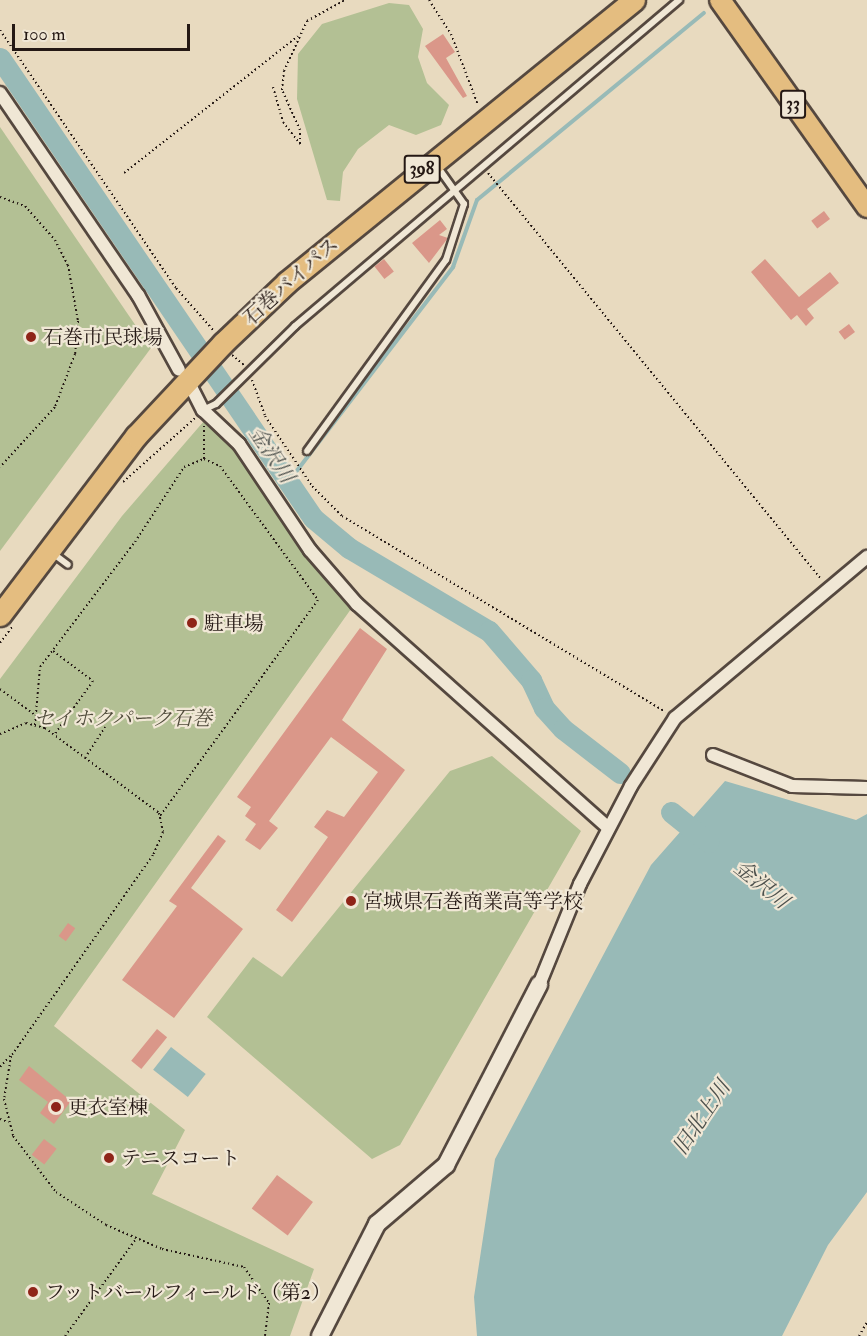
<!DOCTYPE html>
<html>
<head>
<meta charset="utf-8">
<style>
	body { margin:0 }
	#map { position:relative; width:867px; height:1336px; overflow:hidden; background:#e8dabf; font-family:"IM FELL Double Pica","Noto Serif JP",serif }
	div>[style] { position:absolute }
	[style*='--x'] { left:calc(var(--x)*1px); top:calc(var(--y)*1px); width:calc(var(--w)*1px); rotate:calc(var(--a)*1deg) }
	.green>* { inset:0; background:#b3c094 }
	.water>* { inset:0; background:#98bab7; transform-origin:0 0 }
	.stream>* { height:4px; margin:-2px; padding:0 2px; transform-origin:2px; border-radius:2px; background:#98bab7 }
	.river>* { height:21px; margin:-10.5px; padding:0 10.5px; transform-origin:10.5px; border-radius:10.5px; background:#98bab7 }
	.building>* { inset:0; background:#da9789; transform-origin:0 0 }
	.path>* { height:2px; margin-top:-1px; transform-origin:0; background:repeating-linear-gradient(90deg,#241814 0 1.5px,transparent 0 4.5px) }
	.roads { filter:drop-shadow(2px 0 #55483f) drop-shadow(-2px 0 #55483f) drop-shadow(0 2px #55483f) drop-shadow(0 -2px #55483f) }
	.service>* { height:6px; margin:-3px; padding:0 3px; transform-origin:3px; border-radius:3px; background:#f0e7d5 }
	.minor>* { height:12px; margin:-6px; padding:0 6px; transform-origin:6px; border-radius:6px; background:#f0e7d5 }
	.tertiary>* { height:16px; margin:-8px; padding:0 8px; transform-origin:8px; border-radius:8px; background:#f0e7d5 }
	.primary>* { height:20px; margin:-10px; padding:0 10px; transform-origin:10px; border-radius:10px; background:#e4bd80 }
	.trunk>* { height:21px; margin:-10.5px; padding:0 10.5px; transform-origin:10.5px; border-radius:10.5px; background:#e4bd80 }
	.dots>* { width:16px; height:16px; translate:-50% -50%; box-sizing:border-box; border:3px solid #f0e7d5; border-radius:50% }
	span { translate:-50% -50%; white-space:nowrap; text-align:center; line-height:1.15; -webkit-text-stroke:4.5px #f0e7d5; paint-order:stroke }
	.shield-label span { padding:2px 4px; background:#f0e7d5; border:2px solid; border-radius:4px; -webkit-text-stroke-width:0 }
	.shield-label { font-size:18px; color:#241814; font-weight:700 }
	.street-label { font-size:20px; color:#241814 }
	.poi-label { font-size:20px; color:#241814 }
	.left { translate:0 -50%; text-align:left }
	.park-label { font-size:20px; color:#4f4a3a; font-style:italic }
	.water-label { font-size:21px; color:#4d514d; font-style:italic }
	.scale { position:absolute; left:12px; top:24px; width:178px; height:27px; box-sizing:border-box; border:3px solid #241814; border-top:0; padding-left:8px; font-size:18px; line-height:21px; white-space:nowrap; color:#241814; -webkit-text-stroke:4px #f0e7d5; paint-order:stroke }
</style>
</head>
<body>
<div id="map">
	<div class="green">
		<div style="clip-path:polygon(389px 3px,409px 5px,423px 29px,418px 57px,427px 83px,449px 105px,441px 125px,416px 135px,389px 125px,358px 149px,343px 172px,340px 201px,327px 200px,297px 99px,298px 54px,322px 24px)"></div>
		<div style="clip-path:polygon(0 127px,151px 348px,0 551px)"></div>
		<div style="clip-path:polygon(204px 421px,233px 447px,351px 609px,54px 1026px,185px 1130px,152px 1194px,314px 1269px,290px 1336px,0 1336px,0 679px,122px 516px)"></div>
		<div style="clip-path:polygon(492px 756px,581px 831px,400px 1145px,372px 1159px,207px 1017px,253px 957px,282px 977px,450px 771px)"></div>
	</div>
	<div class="water">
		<div style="clip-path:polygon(725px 781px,856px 820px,867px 814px,867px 1192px,828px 1245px,782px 1336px,477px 1336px,474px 1297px,495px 1159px,651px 865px)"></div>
		<div style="left:171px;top:1047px;width:44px;height:29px;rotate:38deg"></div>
	</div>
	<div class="stream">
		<div style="--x:289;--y:481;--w:270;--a:-52.5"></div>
		<div style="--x:453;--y:267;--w:71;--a:-70.3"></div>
		<div style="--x:477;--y:200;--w:294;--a:-39.5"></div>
	</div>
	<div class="river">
		<div style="--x:0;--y:58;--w:556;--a:55.77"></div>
		<div style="--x:313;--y:518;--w:47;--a:39.8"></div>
		<div style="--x:349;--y:548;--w:163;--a:30.7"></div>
		<div style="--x:489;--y:631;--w:65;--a:49.4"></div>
		<div style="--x:531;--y:680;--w:31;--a:65"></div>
		<div style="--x:544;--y:708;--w:28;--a:48"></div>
		<div style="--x:563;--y:729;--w:72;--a:37.7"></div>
		<div style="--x:671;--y:812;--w:48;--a:39"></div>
	</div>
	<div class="building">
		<div style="clip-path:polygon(443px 34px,455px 52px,446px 58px,467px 96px,463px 98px,425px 46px)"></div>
		<div style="left:824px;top:211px;width:10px;height:16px;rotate:53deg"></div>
		<div style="clip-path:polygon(440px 220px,447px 229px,439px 235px,448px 238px,429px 263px,412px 243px)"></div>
		<div style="left:384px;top:259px;width:16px;height:12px;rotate:52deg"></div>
		<div style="clip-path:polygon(765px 259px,799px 297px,830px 272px,839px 283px,807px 309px,814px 318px,806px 326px,797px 315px,791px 320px,751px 272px)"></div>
		<div style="left:849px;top:324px;width:10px;height:13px;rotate:53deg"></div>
		<div style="clip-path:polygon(360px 628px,387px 649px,342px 720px,405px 770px,292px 922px,276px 910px,328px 837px,314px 827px,327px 810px,344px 817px,378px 772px,331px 737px,269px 821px,278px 828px,260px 850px,245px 840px,256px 824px,245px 816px,251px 807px,237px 797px)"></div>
		<div style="clip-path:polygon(218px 835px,226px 841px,191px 888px,243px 929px,174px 1018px,122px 980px,177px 906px,169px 901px)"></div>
		<div style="left:68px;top:923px;width:9px;height:16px;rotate:36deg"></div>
		<div style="left:157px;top:1029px;width:13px;height:41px;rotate:39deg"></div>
		<div style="clip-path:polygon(29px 1066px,71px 1101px,54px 1124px,40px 1113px,48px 1102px,19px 1080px)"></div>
		<div style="left:44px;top:1139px;width:16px;height:20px;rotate:38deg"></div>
		<div style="left:277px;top:1175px;width:45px;height:42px;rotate:37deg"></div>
	</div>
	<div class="path">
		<div style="--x:429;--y:0;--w:40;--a:57.1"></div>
		<div style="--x:451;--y:34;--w:76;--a:69.2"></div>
		<div style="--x:0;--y:30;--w:312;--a:55.7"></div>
		<div style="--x:176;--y:288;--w:56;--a:48.6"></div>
		<div style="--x:273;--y:87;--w:36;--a:74"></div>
		<div style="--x:283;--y:122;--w:28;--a:52"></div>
		<div style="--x:300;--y:144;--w:14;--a:-90"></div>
		<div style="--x:300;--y:130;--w:44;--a:-114.2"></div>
		<div style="--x:282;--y:90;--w:19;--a:-84"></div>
		<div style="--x:284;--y:71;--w:55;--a:-65.3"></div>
		<div style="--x:307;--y:21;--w:43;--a:-28.9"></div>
		<div style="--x:124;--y:173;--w:221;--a:-38.2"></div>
		<div style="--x:488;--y:173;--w:525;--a:50.64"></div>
		<div style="--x:0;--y:197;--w:27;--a:20"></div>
		<div style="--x:25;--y:206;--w:45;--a:48.6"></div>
		<div style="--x:55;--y:240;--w:28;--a:63"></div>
		<div style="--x:68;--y:265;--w:57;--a:79.9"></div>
		<div style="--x:78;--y:321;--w:33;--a:95"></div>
		<div style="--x:75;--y:354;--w:57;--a:110.7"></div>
		<div style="--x:55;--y:407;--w:81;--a:132.5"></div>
		<div style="--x:232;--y:355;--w:16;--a:40"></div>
		<div style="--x:252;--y:380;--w:38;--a:70"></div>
		<div style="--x:265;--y:416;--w:84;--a:56.1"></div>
		<div style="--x:312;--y:486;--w:42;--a:45"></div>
		<div style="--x:342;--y:516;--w:378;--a:31.2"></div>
		<div style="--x:204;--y:426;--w:33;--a:90"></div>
		<div style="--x:123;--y:482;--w:96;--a:-41.6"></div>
		<div style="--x:0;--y:643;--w:21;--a:-53"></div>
		<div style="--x:53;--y:651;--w:50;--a:36.9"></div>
		<div style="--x:93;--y:681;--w:67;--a:125.8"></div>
		<div style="--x:0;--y:689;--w:44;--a:36.6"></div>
		<div style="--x:35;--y:725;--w:58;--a:-85.1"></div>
		<div style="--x:40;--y:667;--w:157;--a:-52.8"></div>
		<div style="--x:135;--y:542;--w:90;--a:-56.8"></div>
		<div style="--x:184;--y:467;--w:22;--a:-22"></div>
		<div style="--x:204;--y:459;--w:17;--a:24"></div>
		<div style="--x:220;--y:466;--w:166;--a:53.8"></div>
		<div style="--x:318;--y:600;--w:268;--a:126.2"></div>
		<div style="--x:0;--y:734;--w:28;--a:-23"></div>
		<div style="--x:26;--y:723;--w:20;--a:15"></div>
		<div style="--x:45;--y:728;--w:142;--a:36.7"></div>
		<div style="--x:159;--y:813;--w:19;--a:78"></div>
		<div style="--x:163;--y:832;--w:25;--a:113"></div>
		<div style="--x:153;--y:855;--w:246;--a:125.2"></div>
		<div style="--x:11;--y:1056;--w:44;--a:99.2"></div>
		<div style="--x:4;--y:1099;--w:38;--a:76"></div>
		<div style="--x:13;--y:1136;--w:71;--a:52.5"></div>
		<div style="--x:56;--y:1192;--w:60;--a:33.4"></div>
		<div style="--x:106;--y:1225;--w:61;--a:23.2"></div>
		<div style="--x:162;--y:1249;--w:84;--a:12.4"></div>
		<div style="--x:244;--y:1267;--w:44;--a:55.2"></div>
		<div style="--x:269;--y:1303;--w:33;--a:97"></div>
		<div style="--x:85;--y:758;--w:37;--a:-57"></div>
		<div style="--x:0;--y:1067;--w:15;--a:-48"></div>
		<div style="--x:0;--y:1119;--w:9;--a:21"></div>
		<div style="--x:65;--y:1336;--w:120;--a:-53.8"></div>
		<div style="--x:859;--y:1336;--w:16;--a:-60"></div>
	</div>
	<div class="roads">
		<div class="service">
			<div style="--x:203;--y:410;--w:14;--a:-25"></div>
			<div style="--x:216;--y:404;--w:111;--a:-44.6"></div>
			<div style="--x:295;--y:326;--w:504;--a:-40.33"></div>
			<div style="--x:307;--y:451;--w:236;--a:-54"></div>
			<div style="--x:446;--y:260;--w:59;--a:-72.2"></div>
			<div style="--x:464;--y:204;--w:47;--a:-125.4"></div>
			<div style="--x:51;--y:552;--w:21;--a:37"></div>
		</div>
		<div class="minor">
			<div style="--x:0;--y:93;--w:245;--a:55.7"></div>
			<div style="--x:138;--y:295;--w:85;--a:61.3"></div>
			<div style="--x:188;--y:381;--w:33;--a:63"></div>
			<div style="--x:203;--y:410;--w:50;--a:43.4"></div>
			<div style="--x:239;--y:444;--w:128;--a:56.2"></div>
			<div style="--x:310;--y:550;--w:72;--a:49"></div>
			<div style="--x:357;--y:604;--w:336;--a:41.7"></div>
			<div style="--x:713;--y:755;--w:85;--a:21.4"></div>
			<div style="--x:792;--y:786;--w:75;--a:1.5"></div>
			<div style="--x:539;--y:985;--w:109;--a:-67.9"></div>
			<div style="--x:580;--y:884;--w:110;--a:-62.5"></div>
			<div style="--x:631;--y:786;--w:81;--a:-57.1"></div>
			<div style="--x:675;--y:718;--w:251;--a:-40"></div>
		</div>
		<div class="tertiary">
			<div style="--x:320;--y:1336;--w:126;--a:-63"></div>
			<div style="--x:377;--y:1224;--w:91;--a:-40.5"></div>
			<div style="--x:446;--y:1165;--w:203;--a:-62.7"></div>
		</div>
		<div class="primary">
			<div style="--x:720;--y:0;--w:254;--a:54.6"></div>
		</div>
		<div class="trunk">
			<div style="--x:0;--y:615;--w:225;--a:-52.8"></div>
			<div style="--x:136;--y:436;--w:127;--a:-46.9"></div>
			<div style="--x:223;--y:343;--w:88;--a:-43.6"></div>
			<div style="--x:287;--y:282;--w:447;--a:-39.1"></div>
		</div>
	</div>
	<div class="dots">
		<div style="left:31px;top:337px;background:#8f2418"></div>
		<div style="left:192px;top:623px;background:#8f2418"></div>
		<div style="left:351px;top:901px;background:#8f2418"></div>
		<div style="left:56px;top:1107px;background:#8f2418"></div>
		<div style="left:109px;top:1158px;background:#8f2418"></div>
		<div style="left:33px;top:1292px;background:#8f2418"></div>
	</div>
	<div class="shield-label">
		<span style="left:793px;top:104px">33</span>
		<span style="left:422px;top:169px">398</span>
	</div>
	<div class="street-label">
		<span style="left:291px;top:281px;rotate:-42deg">石巻バイパス</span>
	</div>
	<div class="poi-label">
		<span class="left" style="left:43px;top:337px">石巻市民球場</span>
		<span class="left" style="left:204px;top:623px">駐車場</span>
		<span class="left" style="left:363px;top:901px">宮城県石巻商業高等学校</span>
		<span class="left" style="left:68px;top:1107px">更衣室棟</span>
		<span class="left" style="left:121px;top:1158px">テニスコート</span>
		<span class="left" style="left:45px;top:1292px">フットバールフィールド（第2）</span>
	</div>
	<div class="park-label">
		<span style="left:123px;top:718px">セイホクパーク石巻</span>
	</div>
	<div class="water-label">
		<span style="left:271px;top:455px;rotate:56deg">金沢川</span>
		<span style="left:761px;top:885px;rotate:39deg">金沢川</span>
		<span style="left:702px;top:1118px;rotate:-56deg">旧北上川</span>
	</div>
	<div class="scale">100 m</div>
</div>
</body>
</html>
